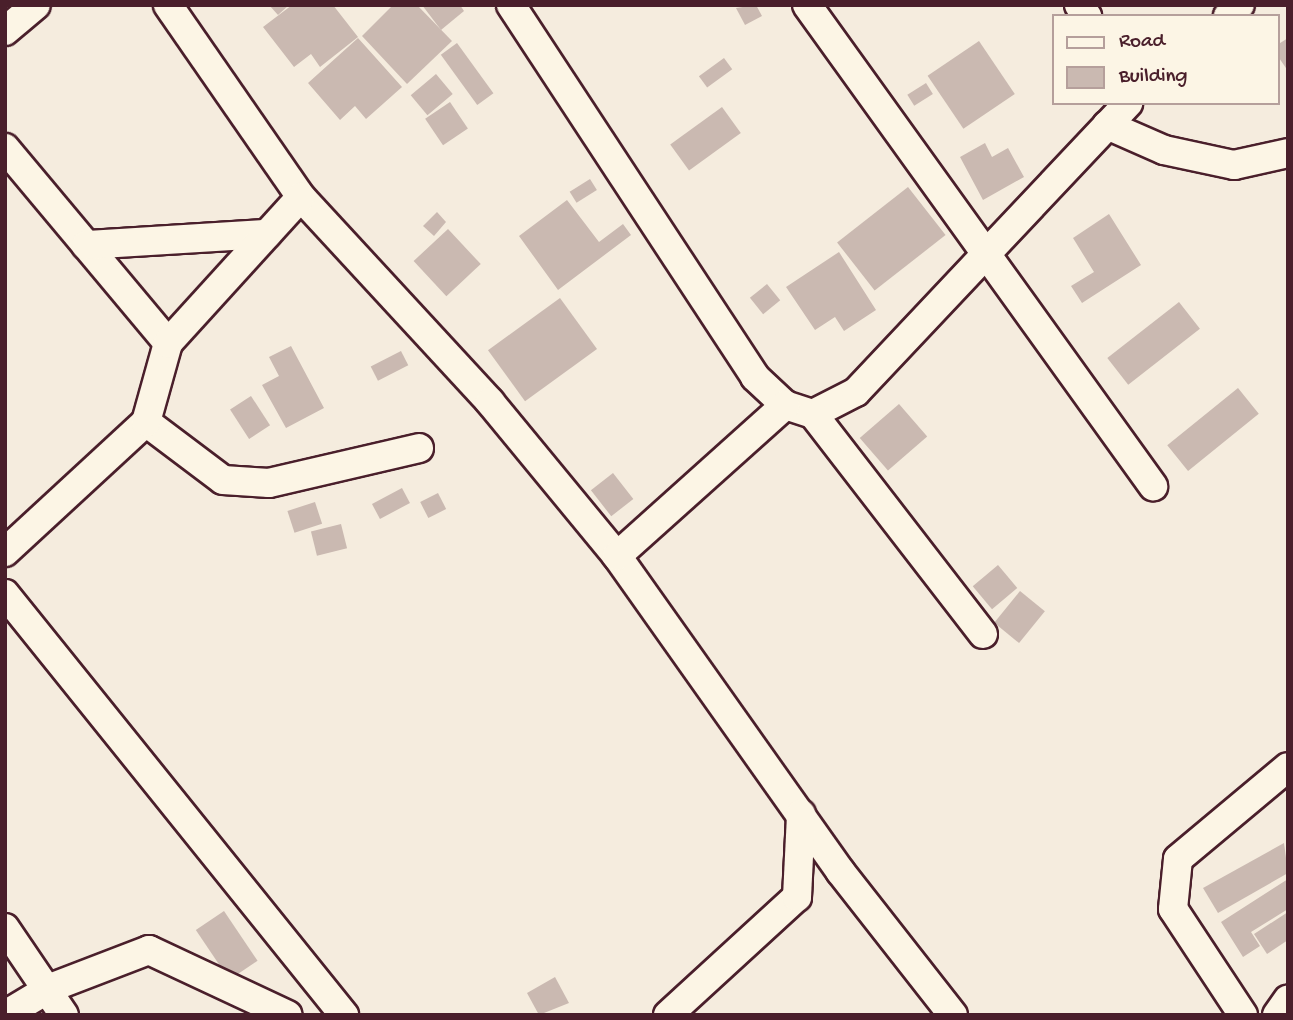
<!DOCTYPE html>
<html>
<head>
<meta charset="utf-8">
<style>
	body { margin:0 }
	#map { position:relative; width:1293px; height:1020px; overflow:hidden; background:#f5ecde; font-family:"Gochi Hand",sans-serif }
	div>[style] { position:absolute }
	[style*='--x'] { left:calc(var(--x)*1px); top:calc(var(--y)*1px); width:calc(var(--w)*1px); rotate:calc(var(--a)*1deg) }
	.building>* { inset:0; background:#cab9b1; transform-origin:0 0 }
	.roads { filter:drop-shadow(2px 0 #4a1f2b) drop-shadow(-2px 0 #4a1f2b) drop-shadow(0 2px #4a1f2b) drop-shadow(0 -2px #4a1f2b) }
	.minor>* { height:28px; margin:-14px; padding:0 14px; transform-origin:14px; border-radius:14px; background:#fcf5e5 }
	span { translate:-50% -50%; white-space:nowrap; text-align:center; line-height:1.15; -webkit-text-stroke:6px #fcf5e5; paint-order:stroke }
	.frame { position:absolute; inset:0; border:7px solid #4a1f2b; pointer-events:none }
	.legend { position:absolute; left:1052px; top:14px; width:228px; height:91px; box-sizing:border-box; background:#fcf5e5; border:2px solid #b59f9b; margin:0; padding:9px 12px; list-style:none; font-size:21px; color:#4a1f2b }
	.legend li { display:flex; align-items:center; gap:14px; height:35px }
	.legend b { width:35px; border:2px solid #b59f9b }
</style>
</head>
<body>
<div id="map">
	<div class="building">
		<div style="clip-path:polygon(269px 5px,289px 5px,278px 15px)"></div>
		<div style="clip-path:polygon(292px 5px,333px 5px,358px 37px,320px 67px,311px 54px,294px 67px,263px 27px)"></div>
		<div style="clip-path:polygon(393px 5px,417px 5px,452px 41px,407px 84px,362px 36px)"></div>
		<div style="clip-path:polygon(422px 5px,460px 5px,464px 11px,441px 30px)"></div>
		<div style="clip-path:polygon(756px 5px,762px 16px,745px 25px,736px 8px)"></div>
		<div style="clip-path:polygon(358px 38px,402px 87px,366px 119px,355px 106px,340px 120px,308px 83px)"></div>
		<div style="clip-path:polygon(1288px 38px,1288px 71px,1277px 55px,1277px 45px)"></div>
		<div style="left:979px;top:41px;width:64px;height:62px;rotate:56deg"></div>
		<div style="left:457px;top:43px;width:62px;height:20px;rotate:54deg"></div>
		<div style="left:724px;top:58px;width:14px;height:31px;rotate:54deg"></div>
		<div style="left:436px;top:74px;width:26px;height:33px;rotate:50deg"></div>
		<div style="left:926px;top:83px;width:13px;height:22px;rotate:58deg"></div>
		<div style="left:450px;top:102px;width:32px;height:30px;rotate:56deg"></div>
		<div style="left:722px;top:107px;width:32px;height:64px;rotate:54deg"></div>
		<div style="clip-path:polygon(985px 143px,992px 157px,1008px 148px,1024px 177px,983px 200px,960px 157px)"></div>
		<div style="left:590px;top:179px;width:13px;height:24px;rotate:58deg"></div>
		<div style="left:908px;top:187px;width:61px;height:90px;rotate:52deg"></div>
		<div style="clip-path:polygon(567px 200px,599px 242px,623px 224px,631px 235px,558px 290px,519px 236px)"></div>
		<div style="clip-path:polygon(437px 212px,446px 222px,434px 236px,423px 226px)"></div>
		<div style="clip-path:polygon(1109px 214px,1141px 265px,1082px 303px,1071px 286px,1094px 272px,1073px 238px)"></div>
		<div style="left:448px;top:229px;width:48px;height:47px;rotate:47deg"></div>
		<div style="clip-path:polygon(839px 252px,876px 310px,844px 331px,835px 317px,815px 330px,786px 287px)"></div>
		<div style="left:767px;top:284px;width:21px;height:22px;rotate:51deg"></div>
		<div style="left:560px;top:298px;width:63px;height:89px;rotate:54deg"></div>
		<div style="left:1179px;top:302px;width:34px;height:91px;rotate:52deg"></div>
		<div style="clip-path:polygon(291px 346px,324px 408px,286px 428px,262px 385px,279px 376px,269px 357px)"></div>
		<div style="left:401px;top:351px;width:16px;height:34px;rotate:63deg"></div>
		<div style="left:1238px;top:388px;width:33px;height:91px;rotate:51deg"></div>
		<div style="left:251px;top:396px;width:35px;height:25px;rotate:57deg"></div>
		<div style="left:899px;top:404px;width:43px;height:52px;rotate:49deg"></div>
		<div style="left:613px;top:473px;width:33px;height:28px;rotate:52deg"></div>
		<div style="left:402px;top:488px;width:17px;height:34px;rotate:62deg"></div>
		<div style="left:438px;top:493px;width:18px;height:20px;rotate:63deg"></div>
		<div style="left:315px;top:502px;width:23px;height:29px;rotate:72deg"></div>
		<div style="left:341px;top:524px;width:25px;height:31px;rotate:76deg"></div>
		<div style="left:998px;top:565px;width:30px;height:33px;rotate:50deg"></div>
		<div style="left:1020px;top:591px;width:32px;height:41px;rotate:39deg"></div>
		<div style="clip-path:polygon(1284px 843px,1288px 873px,1218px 913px,1203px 888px)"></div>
		<div style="clip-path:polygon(1288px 879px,1288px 909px,1251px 932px,1260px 946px,1243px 957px,1221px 922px)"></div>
		<div style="left:224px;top:911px;width:60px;height:34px;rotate:56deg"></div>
		<div style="clip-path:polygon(1288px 912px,1288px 940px,1267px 954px,1254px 934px)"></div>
		<div style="clip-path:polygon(555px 977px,569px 1003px,539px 1015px,527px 993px)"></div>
	</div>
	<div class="roads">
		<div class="minor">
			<div style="--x:168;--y:5;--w:234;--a:55.3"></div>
			<div style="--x:301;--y:197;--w:279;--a:47.3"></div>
			<div style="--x:490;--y:402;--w:200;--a:50.5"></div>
			<div style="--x:617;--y:556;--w:386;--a:54.7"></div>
			<div style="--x:840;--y:871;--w:183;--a:51.9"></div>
			<div style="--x:511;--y:5;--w:445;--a:56.7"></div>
			<div style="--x:755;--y:377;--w:41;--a:43"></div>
			<div style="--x:785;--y:405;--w:29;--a:18"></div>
			<div style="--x:813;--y:414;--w:48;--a:-27.1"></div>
			<div style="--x:856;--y:392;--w:397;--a:-46.7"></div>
			<div style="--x:807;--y:5;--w:593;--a:54.27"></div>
			<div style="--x:1079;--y:5;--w:14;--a:54"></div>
			<div style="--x:1228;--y:16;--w:16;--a:-43"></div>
			<div style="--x:5;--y:31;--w:40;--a:-40"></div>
			<div style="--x:1107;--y:125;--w:62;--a:23.7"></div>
			<div style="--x:1164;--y:150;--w:72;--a:12.1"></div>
			<div style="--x:1234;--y:165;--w:55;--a:-12.5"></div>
			<div style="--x:5;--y:148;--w:254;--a:50.1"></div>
			<div style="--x:86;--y:245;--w:181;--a:-3.5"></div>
			<div style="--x:813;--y:414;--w:278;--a:52.3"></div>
			<div style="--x:146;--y:422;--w:96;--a:37"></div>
			<div style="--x:223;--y:480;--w:46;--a:3.7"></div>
			<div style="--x:269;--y:483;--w:154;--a:-13.1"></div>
			<div style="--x:5;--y:552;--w:192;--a:-42.7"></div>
			<div style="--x:146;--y:422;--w:82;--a:-74.4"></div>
			<div style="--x:168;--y:343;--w:197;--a:-47.7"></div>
			<div style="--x:617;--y:556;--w:226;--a:-41.9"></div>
			<div style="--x:5;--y:594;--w:541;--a:51.16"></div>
			<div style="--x:5;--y:928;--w:105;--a:55.9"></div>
			<div style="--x:5;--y:1015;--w:52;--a:-31"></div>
			<div style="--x:50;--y:988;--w:106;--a:-21"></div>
			<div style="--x:149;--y:950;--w:153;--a:25.1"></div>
			<div style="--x:668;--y:1015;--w:175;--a:-42.5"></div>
			<div style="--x:797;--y:897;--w:83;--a:-87.2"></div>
			<div style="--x:1243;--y:1015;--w:127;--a:-123.4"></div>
			<div style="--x:1173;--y:909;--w:50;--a:-84.3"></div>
			<div style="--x:1178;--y:859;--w:143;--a:-39.9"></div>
			<div style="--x:1277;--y:1015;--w:19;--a:-55"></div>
		</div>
	</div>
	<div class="frame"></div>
	<ul class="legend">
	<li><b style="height:9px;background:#fcf5e5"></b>Road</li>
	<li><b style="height:19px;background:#cab9b1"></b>Building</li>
	</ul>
</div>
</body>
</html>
